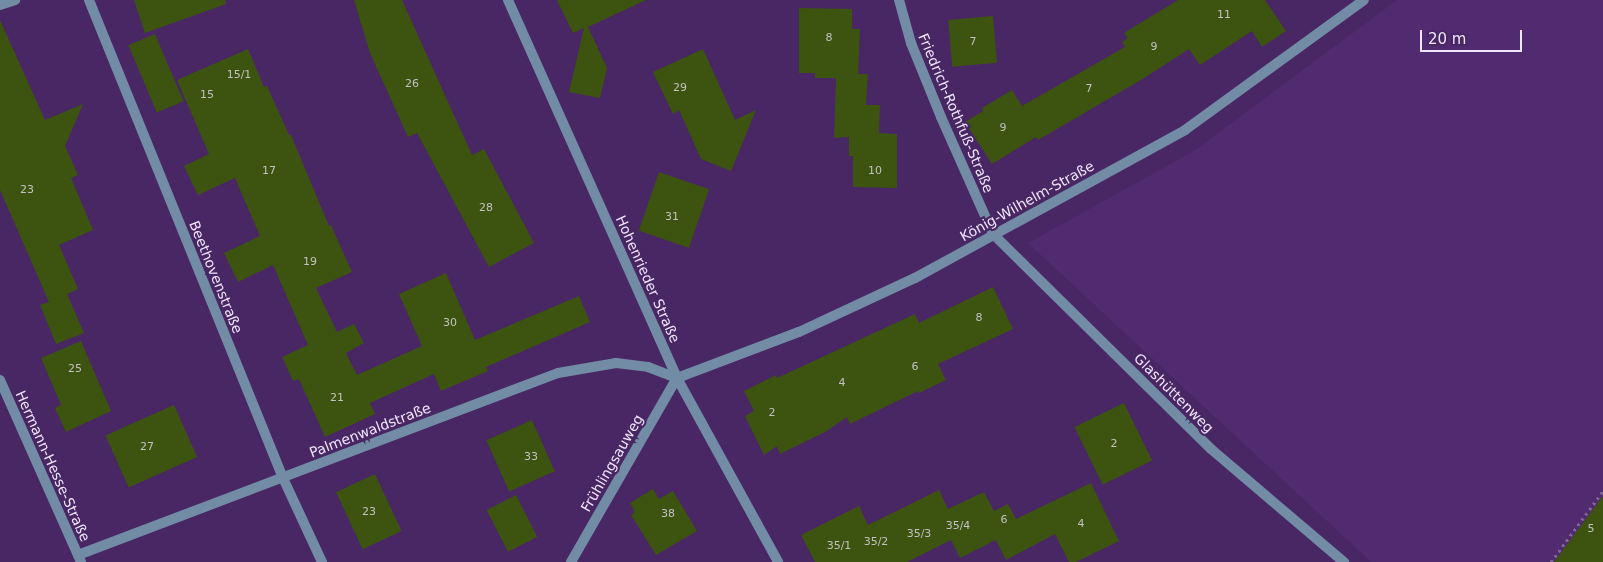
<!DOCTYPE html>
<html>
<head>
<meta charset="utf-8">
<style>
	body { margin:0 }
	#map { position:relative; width:1603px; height:562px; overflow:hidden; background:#482764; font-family:"DejaVu Sans",sans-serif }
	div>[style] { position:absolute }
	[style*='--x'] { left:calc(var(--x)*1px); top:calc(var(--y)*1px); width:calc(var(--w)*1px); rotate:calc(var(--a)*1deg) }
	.built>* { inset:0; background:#502b70 }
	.building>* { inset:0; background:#3d5310; transform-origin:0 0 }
	.path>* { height:3px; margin-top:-1.5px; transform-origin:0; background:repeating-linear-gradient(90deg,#806696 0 2.5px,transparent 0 6.5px) }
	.street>* { height:10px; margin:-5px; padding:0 5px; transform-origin:5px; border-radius:5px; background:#718ca4 }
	span { translate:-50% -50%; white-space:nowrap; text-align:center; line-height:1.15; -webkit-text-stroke:4.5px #482764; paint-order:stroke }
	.number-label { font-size:11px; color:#c3c1c1 }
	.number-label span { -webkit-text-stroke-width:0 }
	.street-label { font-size:14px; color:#f0e6fc }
	.scale { position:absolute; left:1420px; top:30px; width:102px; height:22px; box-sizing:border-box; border:2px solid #f0e6fc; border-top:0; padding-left:6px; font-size:15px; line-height:18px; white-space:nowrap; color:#f0e6fc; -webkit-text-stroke:4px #482764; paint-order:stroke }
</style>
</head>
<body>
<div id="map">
	<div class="built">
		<div style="clip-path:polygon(1397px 0,1603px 0,1603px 562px,1371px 562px,1028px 243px,1194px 151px)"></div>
	</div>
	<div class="building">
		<div style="clip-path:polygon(134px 0,225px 0,226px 4px,145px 33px)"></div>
		<div style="clip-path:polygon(354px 0,402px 0,472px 155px,484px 149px,534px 243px,489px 267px,417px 133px,408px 137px,370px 53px)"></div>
		<div style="clip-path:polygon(557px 0,646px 0,588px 27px,607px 68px,600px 98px,569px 92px,584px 28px,573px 33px)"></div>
		<div style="clip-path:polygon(1178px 0,1265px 0,1286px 31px,1262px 47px,1252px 31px,1200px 65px,1189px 49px,1141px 80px,1038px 140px,1036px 137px,992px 164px,965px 122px,983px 111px,982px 108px,1012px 90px,1022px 106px,1125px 47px,1122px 42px,1128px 38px,1124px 33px)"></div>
		<div style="clip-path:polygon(799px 8px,852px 9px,852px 29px,860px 29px,858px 74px,868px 74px,866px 105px,880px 105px,879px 133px,897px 134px,897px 188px,853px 187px,853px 156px,849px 156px,849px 137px,834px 138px,836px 78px,815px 78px,815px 73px,799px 73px)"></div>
		<div style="left:993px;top:16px;width:47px;height:45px;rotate:85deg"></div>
		<div style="clip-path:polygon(0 20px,45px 120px,83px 104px,65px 146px,78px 175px,71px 178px,93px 230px,59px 245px,78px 289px,59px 298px,67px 294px,84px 333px,56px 344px,40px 305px,49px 302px,0 190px)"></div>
		<div style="left:155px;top:34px;width:73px;height:29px;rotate:67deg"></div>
		<div style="clip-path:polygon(248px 49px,264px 87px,267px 86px,289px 135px,291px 135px,329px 226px,331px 225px,352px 272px,316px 288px,337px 332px,354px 324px,364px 343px,346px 353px,357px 375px,422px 346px,399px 294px,446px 273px,475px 340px,579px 296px,590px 322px,486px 367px,488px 371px,441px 391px,434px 374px,370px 403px,375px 414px,325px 437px,299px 379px,293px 381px,282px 357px,308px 345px,273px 265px,238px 282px,224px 253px,260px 236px,235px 178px,198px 195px,184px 166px,209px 154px,177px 80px)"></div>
		<div style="clip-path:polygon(703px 49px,735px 120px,756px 110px,731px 171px,701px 159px,679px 110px,673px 114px,653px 72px)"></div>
		<div style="left:659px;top:172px;width:53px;height:62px;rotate:19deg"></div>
		<div style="clip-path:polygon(993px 287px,1013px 329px,938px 364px,946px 380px,919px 393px,918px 391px,850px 424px,847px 417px,825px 432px,780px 454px,777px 446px,764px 455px,745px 416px,754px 411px,744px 391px,776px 375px,777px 378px,915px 314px,919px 323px)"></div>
		<div style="clip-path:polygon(81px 341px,111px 411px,66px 432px,55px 408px,61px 405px,41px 358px)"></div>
		<div style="left:1124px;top:403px;width:64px;height:55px;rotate:64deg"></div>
		<div style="left:174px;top:405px;width:57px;height:75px;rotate:66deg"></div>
		<div style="left:532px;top:420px;width:56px;height:50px;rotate:66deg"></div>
		<div style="left:375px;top:474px;width:63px;height:43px;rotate:65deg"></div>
		<div style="clip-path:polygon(1091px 483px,1119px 541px,1076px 562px,1069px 562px,1055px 534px,1006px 560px,996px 540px,960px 558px,951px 540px,907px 562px,815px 562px,801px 535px,859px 506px,868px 525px,939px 490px,948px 509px,984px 492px,994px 511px,1008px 504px,1016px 519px)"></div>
		<div style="clip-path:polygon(653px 489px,659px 499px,673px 491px,697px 531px,656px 555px,631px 515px,635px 512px,630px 503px)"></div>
		<div style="left:516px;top:495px;width:47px;height:33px;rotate:63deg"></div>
		<div style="clip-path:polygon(1603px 496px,1603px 562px,1554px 562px)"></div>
	</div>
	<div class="path">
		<div style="--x:1551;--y:562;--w:88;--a:-53.8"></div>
	</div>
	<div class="street">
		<div style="--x:89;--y:0;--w:516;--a:67.91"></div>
		<div style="--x:283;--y:478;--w:93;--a:65.1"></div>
		<div style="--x:508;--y:0;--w:414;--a:65.9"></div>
		<div style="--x:677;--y:378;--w:210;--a:61.2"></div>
		<div style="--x:899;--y:0;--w:45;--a:74.4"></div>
		<div style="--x:911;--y:43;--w:80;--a:67.9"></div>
		<div style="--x:941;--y:117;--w:128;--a:66"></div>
		<div style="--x:993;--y:234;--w:306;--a:44.6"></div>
		<div style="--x:1211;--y:449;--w:175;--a:40.4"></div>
		<div style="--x:0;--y:5;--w:16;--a:-18"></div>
		<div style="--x:677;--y:378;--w:130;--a:-20.7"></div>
		<div style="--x:799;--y:332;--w:128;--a:-25"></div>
		<div style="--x:915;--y:278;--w:308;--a:-28.7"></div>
		<div style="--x:1185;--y:130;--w:221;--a:-36"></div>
		<div style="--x:0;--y:380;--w:199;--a:66"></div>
		<div style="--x:78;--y:555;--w:513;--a:-20.77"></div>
		<div style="--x:558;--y:373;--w:59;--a:-9.8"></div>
		<div style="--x:616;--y:363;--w:32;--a:7"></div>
		<div style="--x:648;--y:367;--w:31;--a:21"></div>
		<div style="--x:571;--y:562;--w:212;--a:-60.1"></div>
	</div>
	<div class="number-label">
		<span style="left:1224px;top:15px">11</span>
		<span style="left:829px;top:38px">8</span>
		<span style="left:973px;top:42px">7</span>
		<span style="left:1154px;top:47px">9</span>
		<span style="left:239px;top:75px">15/1</span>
		<span style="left:412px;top:84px">26</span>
		<span style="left:680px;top:88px">29</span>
		<span style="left:1089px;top:89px">7</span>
		<span style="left:207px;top:95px">15</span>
		<span style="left:1003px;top:128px">9</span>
		<span style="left:269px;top:171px">17</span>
		<span style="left:875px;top:171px">10</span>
		<span style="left:27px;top:190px">23</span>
		<span style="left:486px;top:208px">28</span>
		<span style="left:672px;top:217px">31</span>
		<span style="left:310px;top:262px">19</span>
		<span style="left:979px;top:318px">8</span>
		<span style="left:450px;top:323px">30</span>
		<span style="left:915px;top:367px">6</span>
		<span style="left:75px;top:369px">25</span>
		<span style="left:842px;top:383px">4</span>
		<span style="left:337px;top:398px">21</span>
		<span style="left:772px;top:413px">2</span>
		<span style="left:1114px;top:444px">2</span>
		<span style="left:147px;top:447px">27</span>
		<span style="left:531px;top:457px">33</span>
		<span style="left:369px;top:512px">23</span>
		<span style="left:668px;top:514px">38</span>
		<span style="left:1004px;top:520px">6</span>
		<span style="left:1081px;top:524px">4</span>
		<span style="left:958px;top:526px">35/4</span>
		<span style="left:1591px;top:529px">5</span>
		<span style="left:919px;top:534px">35/3</span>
		<span style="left:876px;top:542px">35/2</span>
		<span style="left:839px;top:546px">35/1</span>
	</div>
	<div class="street-label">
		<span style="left:956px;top:113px;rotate:67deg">Friedrich-Rothfuß-Straße</span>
		<span style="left:1027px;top:201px;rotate:-29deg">König-Wilhelm-Straße</span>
		<span style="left:216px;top:277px;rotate:68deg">Beethovenstraße</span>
		<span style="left:648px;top:279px;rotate:66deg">Hohenrieder Straße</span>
		<span style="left:1174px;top:393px;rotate:45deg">Glashüttenweg</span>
		<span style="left:370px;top:430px;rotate:-21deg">Palmenwaldstraße</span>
		<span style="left:612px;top:463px;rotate:-60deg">Frühlingsauweg</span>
		<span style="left:53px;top:466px;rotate:66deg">Hermann-Hesse-Straße</span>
	</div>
	<div class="scale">20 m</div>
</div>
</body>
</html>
